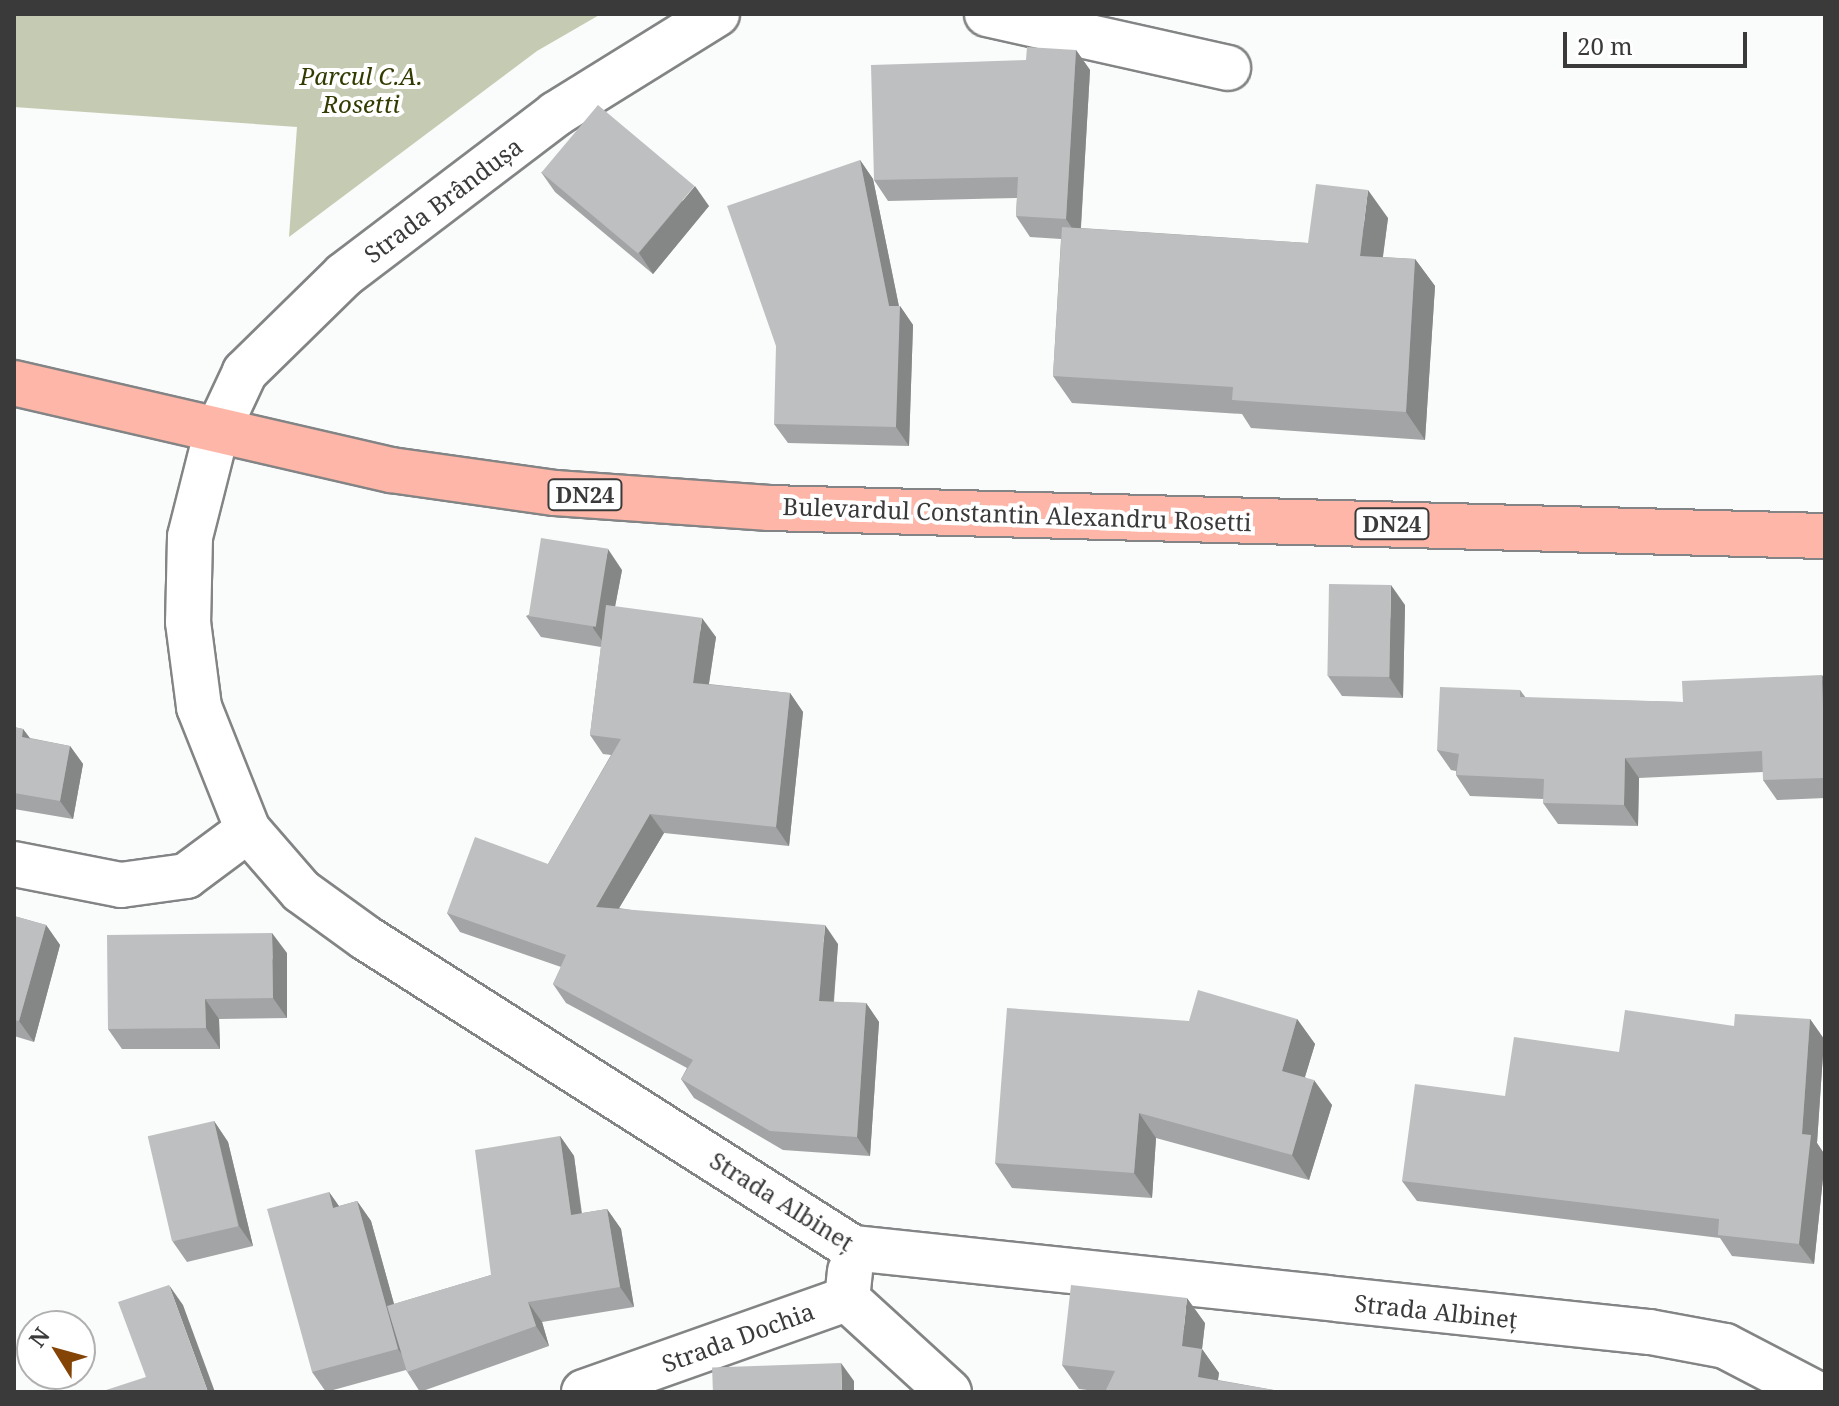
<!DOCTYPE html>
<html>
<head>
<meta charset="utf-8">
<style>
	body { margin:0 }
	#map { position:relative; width:1839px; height:1406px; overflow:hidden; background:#fafbfb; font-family:"Noto Serif",serif }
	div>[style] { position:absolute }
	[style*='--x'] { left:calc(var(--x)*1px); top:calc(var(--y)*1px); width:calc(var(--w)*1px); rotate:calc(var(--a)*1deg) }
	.green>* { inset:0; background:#c5cbb2 }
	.roads { filter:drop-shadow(2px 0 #838485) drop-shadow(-2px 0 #838485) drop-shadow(0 2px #838485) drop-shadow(0 -2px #838485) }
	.minor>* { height:44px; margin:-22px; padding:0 22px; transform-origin:22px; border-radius:22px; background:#fff }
	.major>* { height:44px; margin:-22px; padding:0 22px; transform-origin:22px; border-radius:22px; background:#fdb6a7 }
	.wall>* { inset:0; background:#a3a4a5 }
	.shaded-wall>* { inset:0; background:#858686 }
	.building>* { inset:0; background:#bebfc0; transform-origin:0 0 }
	span { translate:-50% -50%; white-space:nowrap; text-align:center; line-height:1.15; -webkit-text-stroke:8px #fff; paint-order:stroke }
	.shield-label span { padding:2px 6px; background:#fff; border:2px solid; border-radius:6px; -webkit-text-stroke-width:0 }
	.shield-label { font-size:22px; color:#3a3a3a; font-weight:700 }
	.park-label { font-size:24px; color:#333b00; font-style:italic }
	.street-label { font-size:24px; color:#3a3a3a }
	.frame { position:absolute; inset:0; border:16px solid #3a3a3a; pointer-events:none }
	.north { position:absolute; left:16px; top:1310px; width:80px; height:80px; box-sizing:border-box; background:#fff; border:2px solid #b0b0b0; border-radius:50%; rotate:307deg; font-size:22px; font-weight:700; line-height:32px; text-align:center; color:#3a3a3a }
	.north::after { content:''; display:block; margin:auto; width:28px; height:36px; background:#834406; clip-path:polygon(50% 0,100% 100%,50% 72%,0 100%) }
	.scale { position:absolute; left:1563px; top:32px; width:184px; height:36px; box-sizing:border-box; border:4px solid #3a3a3a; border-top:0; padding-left:10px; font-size:24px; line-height:28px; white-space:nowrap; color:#3a3a3a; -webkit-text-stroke:6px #fff; paint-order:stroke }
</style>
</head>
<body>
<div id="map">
	<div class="green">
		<div style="clip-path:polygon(14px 14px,601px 14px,537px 51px,289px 237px,297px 127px,14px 107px)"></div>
	</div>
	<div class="roads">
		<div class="minor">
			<div style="--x:717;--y:14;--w:190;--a:148.2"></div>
			<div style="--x:556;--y:114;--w:266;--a:142.8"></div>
			<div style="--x:344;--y:275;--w:139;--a:135.6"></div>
			<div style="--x:245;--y:372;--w:68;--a:115.1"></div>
			<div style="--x:216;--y:434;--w:106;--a:104.2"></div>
			<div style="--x:190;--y:537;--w:85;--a:91.3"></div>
			<div style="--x:188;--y:622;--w:86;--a:82.6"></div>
			<div style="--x:199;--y:707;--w:132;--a:68.3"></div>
			<div style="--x:248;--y:830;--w:81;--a:49"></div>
			<div style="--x:301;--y:891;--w:80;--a:35.9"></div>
			<div style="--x:366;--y:938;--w:577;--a:32.48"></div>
			<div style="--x:853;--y:1248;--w:801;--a:6.02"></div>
			<div style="--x:1650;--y:1332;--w:76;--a:10.6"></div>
			<div style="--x:1725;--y:1346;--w:99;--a:27.6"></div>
			<div style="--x:987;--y:14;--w:247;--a:12.6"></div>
			<div style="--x:14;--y:864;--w:109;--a:11.1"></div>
			<div style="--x:121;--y:885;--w:66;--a:-7.9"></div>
			<div style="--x:186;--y:876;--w:77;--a:-36.6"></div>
			<div style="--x:850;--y:1271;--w:28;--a:96"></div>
			<div style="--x:847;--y:1299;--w:138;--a:42.4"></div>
			<div style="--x:584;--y:1392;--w:279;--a:-19.5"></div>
		</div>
		<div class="major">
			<div style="--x:14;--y:383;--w:387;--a:13"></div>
			<div style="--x:391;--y:470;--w:166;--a:8"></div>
			<div style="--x:555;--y:493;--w:215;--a:4"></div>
			<div style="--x:769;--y:508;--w:1056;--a:1.52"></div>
		</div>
	</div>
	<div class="wall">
		<div style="clip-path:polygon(1076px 50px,1090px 70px,1081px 228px,1308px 243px,1388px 218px,1383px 257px,1415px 259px,1435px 286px,1425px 440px,1251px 428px,1242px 414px,1072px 403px,1053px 376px,1061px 239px,1030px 237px,1016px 216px,1017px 198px,888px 201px,874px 180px,1026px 60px)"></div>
		<div style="clip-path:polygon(860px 160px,873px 179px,899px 306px,900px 306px,913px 325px,909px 446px,788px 443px,774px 424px)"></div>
		<div style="clip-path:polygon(541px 172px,709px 206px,653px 274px,555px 192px)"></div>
		<div style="clip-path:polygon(622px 570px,615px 607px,716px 637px,709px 684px,790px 693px,803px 712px,789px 846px,664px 833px,619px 908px,838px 944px,834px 1002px,866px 1003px,879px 1022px,870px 1156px,783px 1150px,694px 1098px,681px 1079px,687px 1068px,566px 1003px,553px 984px,561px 967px,460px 932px,447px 913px,548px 864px,611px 755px,603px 754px,590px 735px,601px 647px,541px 637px,526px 616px)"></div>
		<div style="clip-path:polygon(1405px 605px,1403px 698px,1342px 696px,1328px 676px)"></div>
		<div style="clip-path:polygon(1825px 680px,1825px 798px,1777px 800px,1763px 780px,1763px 772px,1639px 778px,1638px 826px,1558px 824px,1543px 803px,1544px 799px,1470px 796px,1456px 775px,1456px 771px,1451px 770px,1437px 750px,1520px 690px,1526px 698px,1683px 702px)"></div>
		<div style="clip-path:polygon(14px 727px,23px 729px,30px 738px,70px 746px,83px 764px,73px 819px,14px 809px)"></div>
		<div style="clip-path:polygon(14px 916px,46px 925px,60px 945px,34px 1042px,14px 1036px)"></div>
		<div style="clip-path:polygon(287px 953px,287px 1018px,219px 1019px,220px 1049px,122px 1049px,108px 1029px)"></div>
		<div style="clip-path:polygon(1297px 1019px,1315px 1044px,1305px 1077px,1332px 1105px,1309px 1180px,1156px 1138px,1152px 1198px,1012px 1188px,995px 1163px,1189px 1021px)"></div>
		<div style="clip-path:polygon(1810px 1019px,1824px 1039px,1817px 1143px,1825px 1155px,1825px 1159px,1814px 1264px,1732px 1256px,1720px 1238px,1417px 1201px,1402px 1181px,1505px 1096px,1619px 1052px,1734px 1026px)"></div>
		<div style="clip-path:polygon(214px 1121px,228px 1142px,253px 1246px,187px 1262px,173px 1242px)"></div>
		<div style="clip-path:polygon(560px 1136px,574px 1156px,582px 1213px,607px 1209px,621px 1229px,634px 1307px,542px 1322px,549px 1346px,420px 1392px,406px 1370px,326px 1392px,312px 1372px,329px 1192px,339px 1206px,357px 1201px,371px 1221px,394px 1304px,491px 1275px)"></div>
		<div style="clip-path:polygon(1205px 1323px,1202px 1349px,1219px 1373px,1218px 1380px,1285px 1392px,1103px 1392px,1079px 1389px,1062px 1365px)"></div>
	</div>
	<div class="shaded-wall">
		<div style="clip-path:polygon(1076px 50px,1090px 70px,1080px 240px,1066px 219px)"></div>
		<div style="clip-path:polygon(860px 160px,873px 179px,900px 312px,900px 306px,913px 325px,909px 446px,896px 427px,889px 306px)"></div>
		<div style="clip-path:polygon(695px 186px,709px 206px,653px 274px,639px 253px)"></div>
		<div style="clip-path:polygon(1368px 190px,1388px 218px,1379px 284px,1360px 256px)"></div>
		<div style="clip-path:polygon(1415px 259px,1435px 286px,1425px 440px,1406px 412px)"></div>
		<div style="clip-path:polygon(608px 549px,622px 570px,607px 648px,593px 628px)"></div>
		<div style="clip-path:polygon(1391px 585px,1405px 605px,1403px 698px,1389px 677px)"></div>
		<div style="clip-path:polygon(702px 618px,716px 637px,706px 702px,693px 683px)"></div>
		<div style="clip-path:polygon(1822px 675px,1825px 680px,1825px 751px)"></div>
		<div style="clip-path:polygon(790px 693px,803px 712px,789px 846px,776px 827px)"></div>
		<div style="clip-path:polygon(23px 729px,36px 747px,22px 737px)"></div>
		<div style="clip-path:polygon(70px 746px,83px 764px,73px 819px,60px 801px)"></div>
		<div style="clip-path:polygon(1625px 758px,1639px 778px,1638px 826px,1624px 805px)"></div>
		<div style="clip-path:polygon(650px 814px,664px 833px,609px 925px,596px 907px)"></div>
		<div style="clip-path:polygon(46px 925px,60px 945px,34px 1042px,19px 1021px)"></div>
		<div style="clip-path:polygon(825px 925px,838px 944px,832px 1020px,819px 1001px)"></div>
		<div style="clip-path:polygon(272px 933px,287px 953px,287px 1018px,273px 998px)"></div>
		<div style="clip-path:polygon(205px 999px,219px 1019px,220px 1049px,206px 1028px)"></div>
		<div style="clip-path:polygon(866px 1003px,879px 1022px,870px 1156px,857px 1137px)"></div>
		<div style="clip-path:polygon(1297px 1019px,1315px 1044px,1299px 1096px,1282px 1071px)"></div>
		<div style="clip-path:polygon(1810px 1019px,1824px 1039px,1817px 1143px,1825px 1155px,1825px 1159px,1814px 1264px,1799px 1244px,1802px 1134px)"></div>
		<div style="clip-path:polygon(1314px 1080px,1332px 1105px,1309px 1180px,1292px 1155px)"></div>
		<div style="clip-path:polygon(1139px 1113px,1156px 1138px,1152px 1198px,1134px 1173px)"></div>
		<div style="clip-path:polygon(214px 1121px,228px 1142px,253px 1246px,239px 1226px)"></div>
		<div style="clip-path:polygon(560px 1136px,574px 1156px,584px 1234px,571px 1215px)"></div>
		<div style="clip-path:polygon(329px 1192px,343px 1212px,333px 1208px)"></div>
		<div style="clip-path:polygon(357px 1201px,371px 1221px,412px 1369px,398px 1349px)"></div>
		<div style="clip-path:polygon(607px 1209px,621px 1229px,634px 1307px,620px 1287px)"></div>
		<div style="clip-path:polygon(169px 1285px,183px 1305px,215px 1392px,208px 1392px)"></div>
		<div style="clip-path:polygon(1187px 1298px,1205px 1323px,1202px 1349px,1219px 1373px,1216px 1392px,1198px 1377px,1182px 1346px)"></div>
		<div style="clip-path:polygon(528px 1302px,542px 1322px,549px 1346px,536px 1326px)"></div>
		<div style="clip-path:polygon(841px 1363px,854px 1381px,854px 1392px,842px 1392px)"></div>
	</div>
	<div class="building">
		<div style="clip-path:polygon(1027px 47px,1076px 50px,1066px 219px,1016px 216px,1018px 177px,874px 180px,871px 65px,1026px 60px)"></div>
		<div style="left:598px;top:105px;width:126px;height:88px;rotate:40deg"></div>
		<div style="clip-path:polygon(860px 160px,889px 306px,900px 306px,896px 427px,774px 424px,776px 346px,727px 206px)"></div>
		<div style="clip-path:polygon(1316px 184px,1368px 190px,1360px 256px,1415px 259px,1406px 412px,1232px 400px,1233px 387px,1053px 376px,1062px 227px,1308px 243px)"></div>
		<div style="left:541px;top:538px;width:68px;height:79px;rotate:9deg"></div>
		<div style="left:1329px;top:584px;width:62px;height:92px;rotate:1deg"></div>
		<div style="clip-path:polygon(606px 605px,702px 618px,693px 683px,790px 693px,776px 827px,650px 814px,596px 907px,825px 925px,819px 1001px,866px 1003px,857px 1137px,770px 1131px,681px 1079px,693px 1060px,553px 984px,566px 955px,447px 913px,475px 837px,548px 864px,621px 739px,590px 735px)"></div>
		<div style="clip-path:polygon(1822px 675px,1825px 778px,1763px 780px,1762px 751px,1625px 758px,1624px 805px,1543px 803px,1544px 779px,1456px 775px,1459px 754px,1437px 750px,1440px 687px,1520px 690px,1520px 697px,1683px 702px,1682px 681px)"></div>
		<div style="clip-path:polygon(14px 727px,23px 729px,22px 737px,70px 746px,60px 801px,14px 793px)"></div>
		<div style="clip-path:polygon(14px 916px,46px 925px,19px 1021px,14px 1020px)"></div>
		<div style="clip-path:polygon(272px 933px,273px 998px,205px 999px,206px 1028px,108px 1029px,107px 935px)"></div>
		<div style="clip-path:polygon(1198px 990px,1297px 1019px,1282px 1071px,1314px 1080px,1292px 1155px,1139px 1113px,1134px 1173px,995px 1163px,1007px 1008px,1189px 1021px)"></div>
		<div style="clip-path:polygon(1625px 1010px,1734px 1026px,1735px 1014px,1810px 1019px,1802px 1134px,1811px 1135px,1799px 1244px,1718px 1235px,1719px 1219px,1402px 1181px,1415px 1084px,1505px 1096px,1514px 1037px,1619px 1052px)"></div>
		<div style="left:214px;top:1121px;width:108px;height:68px;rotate:77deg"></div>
		<div style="clip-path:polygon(560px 1136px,571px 1215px,607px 1209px,620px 1287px,528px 1302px,536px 1326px,407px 1372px,387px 1306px,491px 1275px,475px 1150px)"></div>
		<div style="clip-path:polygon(329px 1192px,333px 1208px,357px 1201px,398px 1349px,312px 1372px,267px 1209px)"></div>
		<div style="clip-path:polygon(169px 1285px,208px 1392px,100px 1392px,146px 1377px,118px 1302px)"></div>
		<div style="clip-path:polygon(1071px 1285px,1187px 1298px,1182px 1346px,1202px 1349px,1198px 1377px,1285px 1392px,1105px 1392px,1115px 1371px,1062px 1365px)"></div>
		<div style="left:841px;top:1363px;width:29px;height:129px;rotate:88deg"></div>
	</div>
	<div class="shield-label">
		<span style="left:585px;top:495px">DN24</span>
		<span style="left:1392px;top:524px">DN24</span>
	</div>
	<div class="park-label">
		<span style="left:361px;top:90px">Parcul C.A.<br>Rosetti</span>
	</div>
	<div class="street-label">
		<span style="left:443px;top:200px;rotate:-37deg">Strada Brândușa</span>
		<span style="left:1017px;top:514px;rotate:2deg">Bulevardul Constantin Alexandru Rosetti</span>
		<span style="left:782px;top:1201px;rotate:32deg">Strada Albineț</span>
		<span style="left:1436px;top:1311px;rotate:6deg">Strada Albineț</span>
		<span style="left:738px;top:1337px;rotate:-20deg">Strada Dochia</span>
	</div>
	<div class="frame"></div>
	<div class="north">N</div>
	<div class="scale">20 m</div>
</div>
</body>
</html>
